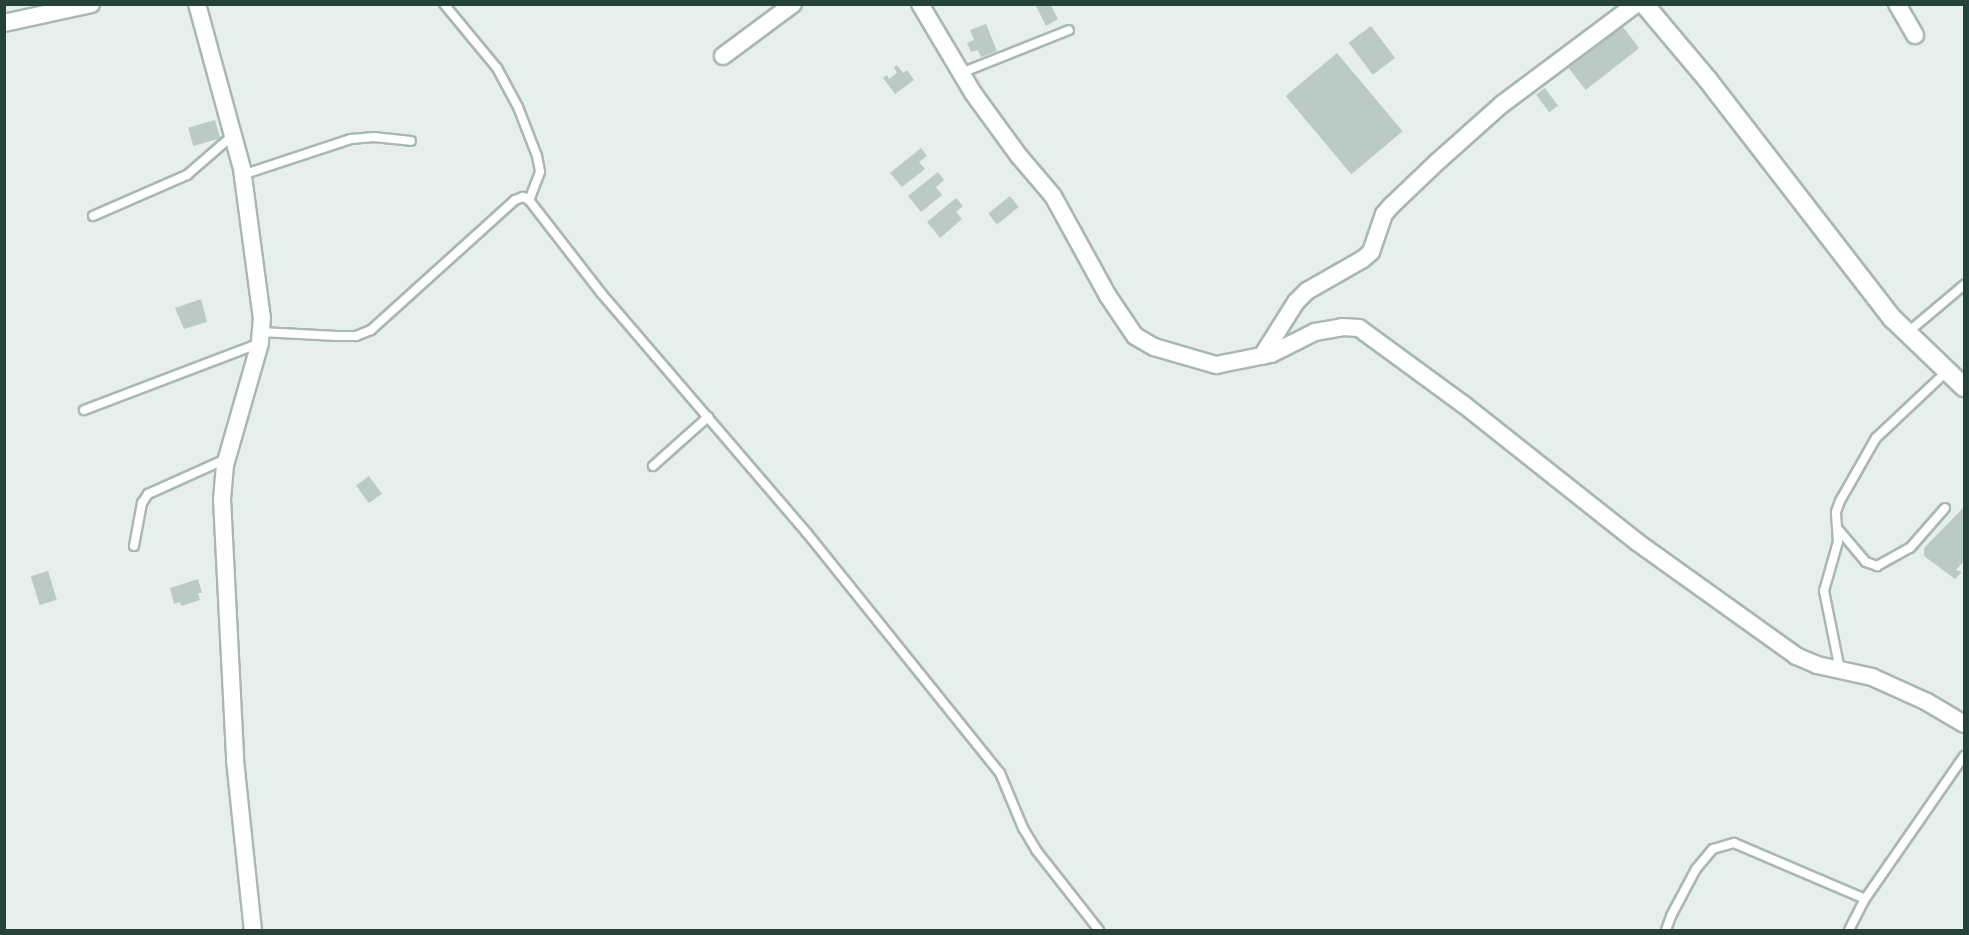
<!DOCTYPE html>
<html>
<head>
<meta charset="utf-8">
<style>
	body { margin:0 }
	#map { position:relative; width:1969px; height:935px; overflow:hidden; background:#e6efeb; font-family:Barlow,sans-serif }
	div>[style] { position:absolute }
	[style*='--x'] { left:calc(var(--x)*1px); top:calc(var(--y)*1px); width:calc(var(--w)*1px); rotate:calc(var(--a)*1deg) }
	.building>* { inset:0; background:#bbcac4; transform-origin:0 0 }
	.roads { filter:drop-shadow(2px 0 #a8b8b2) drop-shadow(-2px 0 #a8b8b2) drop-shadow(0 2px #a8b8b2) drop-shadow(0 -2px #a8b8b2) }
	.lane>* { height:8px; margin:-4px; padding:0 4px; transform-origin:4px; border-radius:4px; background:#fff }
	.street>* { height:16px; margin:-8px; padding:0 8px; transform-origin:8px; border-radius:8px; background:#fff }
	.secondary>* { height:18px; margin:-9px; padding:0 9px; transform-origin:9px; border-radius:9px; background:#fff }
	span { translate:-50% -50%; white-space:nowrap; text-align:center; line-height:1.15; -webkit-text-stroke:4.5px #f7fbf9; paint-order:stroke }
	.frame { position:absolute; inset:0; border:6px solid #24423a; pointer-events:none }
</style>
</head>
<body>
<div id="map">
	<div class="building">
		<div style="clip-path:polygon(1035px 4px,1050px 4px,1058px 19px,1046px 26px)"></div>
		<div style="clip-path:polygon(986px 24px,997px 51px,981px 57px,978px 50px,971px 52px,967px 43px,974px 40px,970px 30px)"></div>
		<div style="left:1371px;top:26px;width:40px;height:28px;rotate:53deg"></div>
		<div style="left:1622px;top:26px;width:28px;height:68px;rotate:52deg"></div>
		<div style="left:1337px;top:53px;width:102px;height:67px;rotate:50deg"></div>
		<div style="clip-path:polygon(897px 65px,903px 73px,907px 70px,914px 80px,895px 94px,883px 78px,887px 75px,889px 79px,897px 73px,894px 67px)"></div>
		<div style="left:1545px;top:88px;width:22px;height:11px;rotate:54deg"></div>
		<div style="left:215px;top:120px;width:19px;height:28px;rotate:74deg"></div>
		<div style="clip-path:polygon(921px 148px,927px 156px,919px 162px,925px 169px,902px 187px,890px 173px)"></div>
		<div style="clip-path:polygon(938px 172px,944px 180px,936px 187px,942px 195px,921px 212px,908px 196px)"></div>
		<div style="left:1010px;top:196px;width:14px;height:28px;rotate:51deg"></div>
		<div style="clip-path:polygon(956px 198px,963px 206px,956px 212px,962px 219px,940px 238px,927px 222px)"></div>
		<div style="clip-path:polygon(201px 299px,207px 322px,184px 329px,175px 308px)"></div>
		<div style="left:369px;top:476px;width:22px;height:16px;rotate:54deg"></div>
		<div style="clip-path:polygon(1964px 507px,1964px 561px,1956px 570px,1962px 572px,1955px 579px,1924px 556px,1924px 548px)"></div>
		<div style="left:48px;top:571px;width:30px;height:18px;rotate:73deg"></div>
		<div style="clip-path:polygon(198px 579px,202px 593px,198px 593px,200px 600px,181px 606px,180px 602px,174px 604px,170px 588px)"></div>
	</div>
	<div class="roads">
		<div class="lane">
			<div style="--x:444;--y:4;--w:83;--a:50.4"></div>
			<div style="--x:497;--y:68;--w:44;--a:61.7"></div>
			<div style="--x:518;--y:107;--w:53;--a:68.8"></div>
			<div style="--x:537;--y:156;--w:16;--a:79"></div>
			<div style="--x:540;--y:172;--w:30;--a:111"></div>
			<div style="--x:961;--y:73;--w:116;--a:-21.7"></div>
			<div style="--x:242;--y:175;--w:115;--a:-18.3"></div>
			<div style="--x:351;--y:139;--w:23;--a:-5"></div>
			<div style="--x:374;--y:137;--w:37;--a:6"></div>
			<div style="--x:93;--y:216;--w:103;--a:-23.6"></div>
			<div style="--x:187;--y:175;--w:61;--a:-41"></div>
			<div style="--x:261;--y:332;--w:76;--a:3"></div>
			<div style="--x:337;--y:336;--w:19;--a:0"></div>
			<div style="--x:356;--y:336;--w:16;--a:-22"></div>
			<div style="--x:371;--y:330;--w:194;--a:-42.1"></div>
			<div style="--x:515;--y:200;--w:9;--a:-21"></div>
			<div style="--x:523;--y:197;--w:7;--a:27"></div>
			<div style="--x:529;--y:200;--w:119;--a:52.2"></div>
			<div style="--x:602;--y:294;--w:315;--a:49.4"></div>
			<div style="--x:807;--y:533;--w:308;--a:51.2"></div>
			<div style="--x:1000;--y:773;--w:60;--a:67.3"></div>
			<div style="--x:1023;--y:828;--w:26;--a:59"></div>
			<div style="--x:1036;--y:850;--w:102;--a:51.8"></div>
			<div style="--x:1907;--y:333;--w:75;--a:-40.1"></div>
			<div style="--x:84;--y:410;--w:188;--a:-20.8"></div>
			<div style="--x:653;--y:466;--w:74;--a:-41.7"></div>
			<div style="--x:1838;--y:529;--w:43;--a:49.7"></div>
			<div style="--x:1866;--y:562;--w:12;--a:20"></div>
			<div style="--x:1877;--y:566;--w:38;--a:-29"></div>
			<div style="--x:1910;--y:548;--w:53;--a:-48.8"></div>
			<div style="--x:134;--y:546;--w:44;--a:-79.5"></div>
			<div style="--x:142;--y:503;--w:11;--a:-56"></div>
			<div style="--x:148;--y:494;--w:85;--a:-24.2"></div>
			<div style="--x:1840;--y:670;--w:81;--a:-101.4"></div>
			<div style="--x:1824;--y:591;--w:51;--a:-74.1"></div>
			<div style="--x:1838;--y:542;--w:30;--a:-94"></div>
			<div style="--x:1836;--y:512;--w:12;--a:-70"></div>
			<div style="--x:1840;--y:501;--w:73;--a:-60.3"></div>
			<div style="--x:1876;--y:438;--w:98;--a:-43.3"></div>
			<div style="--x:1666;--y:930;--w:15;--a:-70"></div>
			<div style="--x:1671;--y:916;--w:53;--a:-62"></div>
			<div style="--x:1696;--y:869;--w:26;--a:-50"></div>
			<div style="--x:1713;--y:849;--w:22;--a:-16"></div>
			<div style="--x:1734;--y:843;--w:142;--a:23.1"></div>
			<div style="--x:1849;--y:930;--w:35;--a:-63"></div>
			<div style="--x:1865;--y:899;--w:174;--a:-55.3"></div>
		</div>
		<div class="street">
			<div style="--x:197;--y:4;--w:171;--a:74.7"></div>
			<div style="--x:242;--y:169;--w:150;--a:82.4"></div>
			<div style="--x:262;--y:318;--w:25;--a:95"></div>
			<div style="--x:260;--y:343;--w:127;--a:106"></div>
			<div style="--x:225;--y:465;--w:34;--a:95"></div>
			<div style="--x:222;--y:499;--w:261;--a:87.1"></div>
			<div style="--x:235;--y:760;--w:171;--a:84"></div>
			<div style="--x:920;--y:4;--w:104;--a:59.2"></div>
			<div style="--x:973;--y:93;--w:78;--a:53.9"></div>
			<div style="--x:1019;--y:156;--w:52;--a:49.6"></div>
			<div style="--x:1053;--y:196;--w:114;--a:61.2"></div>
			<div style="--x:1108;--y:296;--w:48;--a:56"></div>
			<div style="--x:1135;--y:336;--w:22;--a:30"></div>
			<div style="--x:1154;--y:347;--w:65;--a:16.2"></div>
			<div style="--x:1216;--y:365;--w:56;--a:-11.3"></div>
			<div style="--x:1271;--y:354;--w:49;--a:-26.6"></div>
			<div style="--x:1315;--y:332;--w:27;--a:-10"></div>
			<div style="--x:1342;--y:327;--w:17;--a:3"></div>
			<div style="--x:1359;--y:328;--w:129;--a:36.2"></div>
			<div style="--x:1463;--y:404;--w:222;--a:38.4"></div>
			<div style="--x:1637;--y:542;--w:196;--a:35.6"></div>
			<div style="--x:1796;--y:656;--w:23;--a:23"></div>
			<div style="--x:1817;--y:665;--w:56;--a:12.3"></div>
			<div style="--x:1872;--y:677;--w:60;--a:24.4"></div>
			<div style="--x:1927;--y:702;--w:43;--a:30.7"></div>
			<div style="--x:1897;--y:4;--w:36;--a:60"></div>
			<div style="--x:4;--y:23;--w:89;--a:-12.3"></div>
			<div style="--x:723;--y:56;--w:87;--a:-36.6"></div>
			<div style="--x:1262;--y:356;--w:64;--a:-57.8"></div>
			<div style="--x:1296;--y:302;--w:16;--a:-45"></div>
			<div style="--x:1307;--y:291;--w:64;--a:-29.7"></div>
			<div style="--x:1363;--y:259;--w:11;--a:-41"></div>
			<div style="--x:1371;--y:252;--w:40;--a:-71.1"></div>
			<div style="--x:1384;--y:214;--w:11;--a:-49"></div>
			<div style="--x:1391;--y:206;--w:62;--a:-43.7"></div>
			<div style="--x:1436;--y:163;--w:87;--a:-41.7"></div>
			<div style="--x:1501;--y:105;--w:169;--a:-36.8"></div>
		</div>
		<div class="secondary">
			<div style="--x:1644;--y:4;--w:99;--a:49.9"></div>
			<div style="--x:1708;--y:80;--w:301;--a:52.3"></div>
			<div style="--x:1892;--y:318;--w:100;--a:43.8"></div>
		</div>
	</div>
	<div class="frame"></div>
</div>
</body>
</html>
